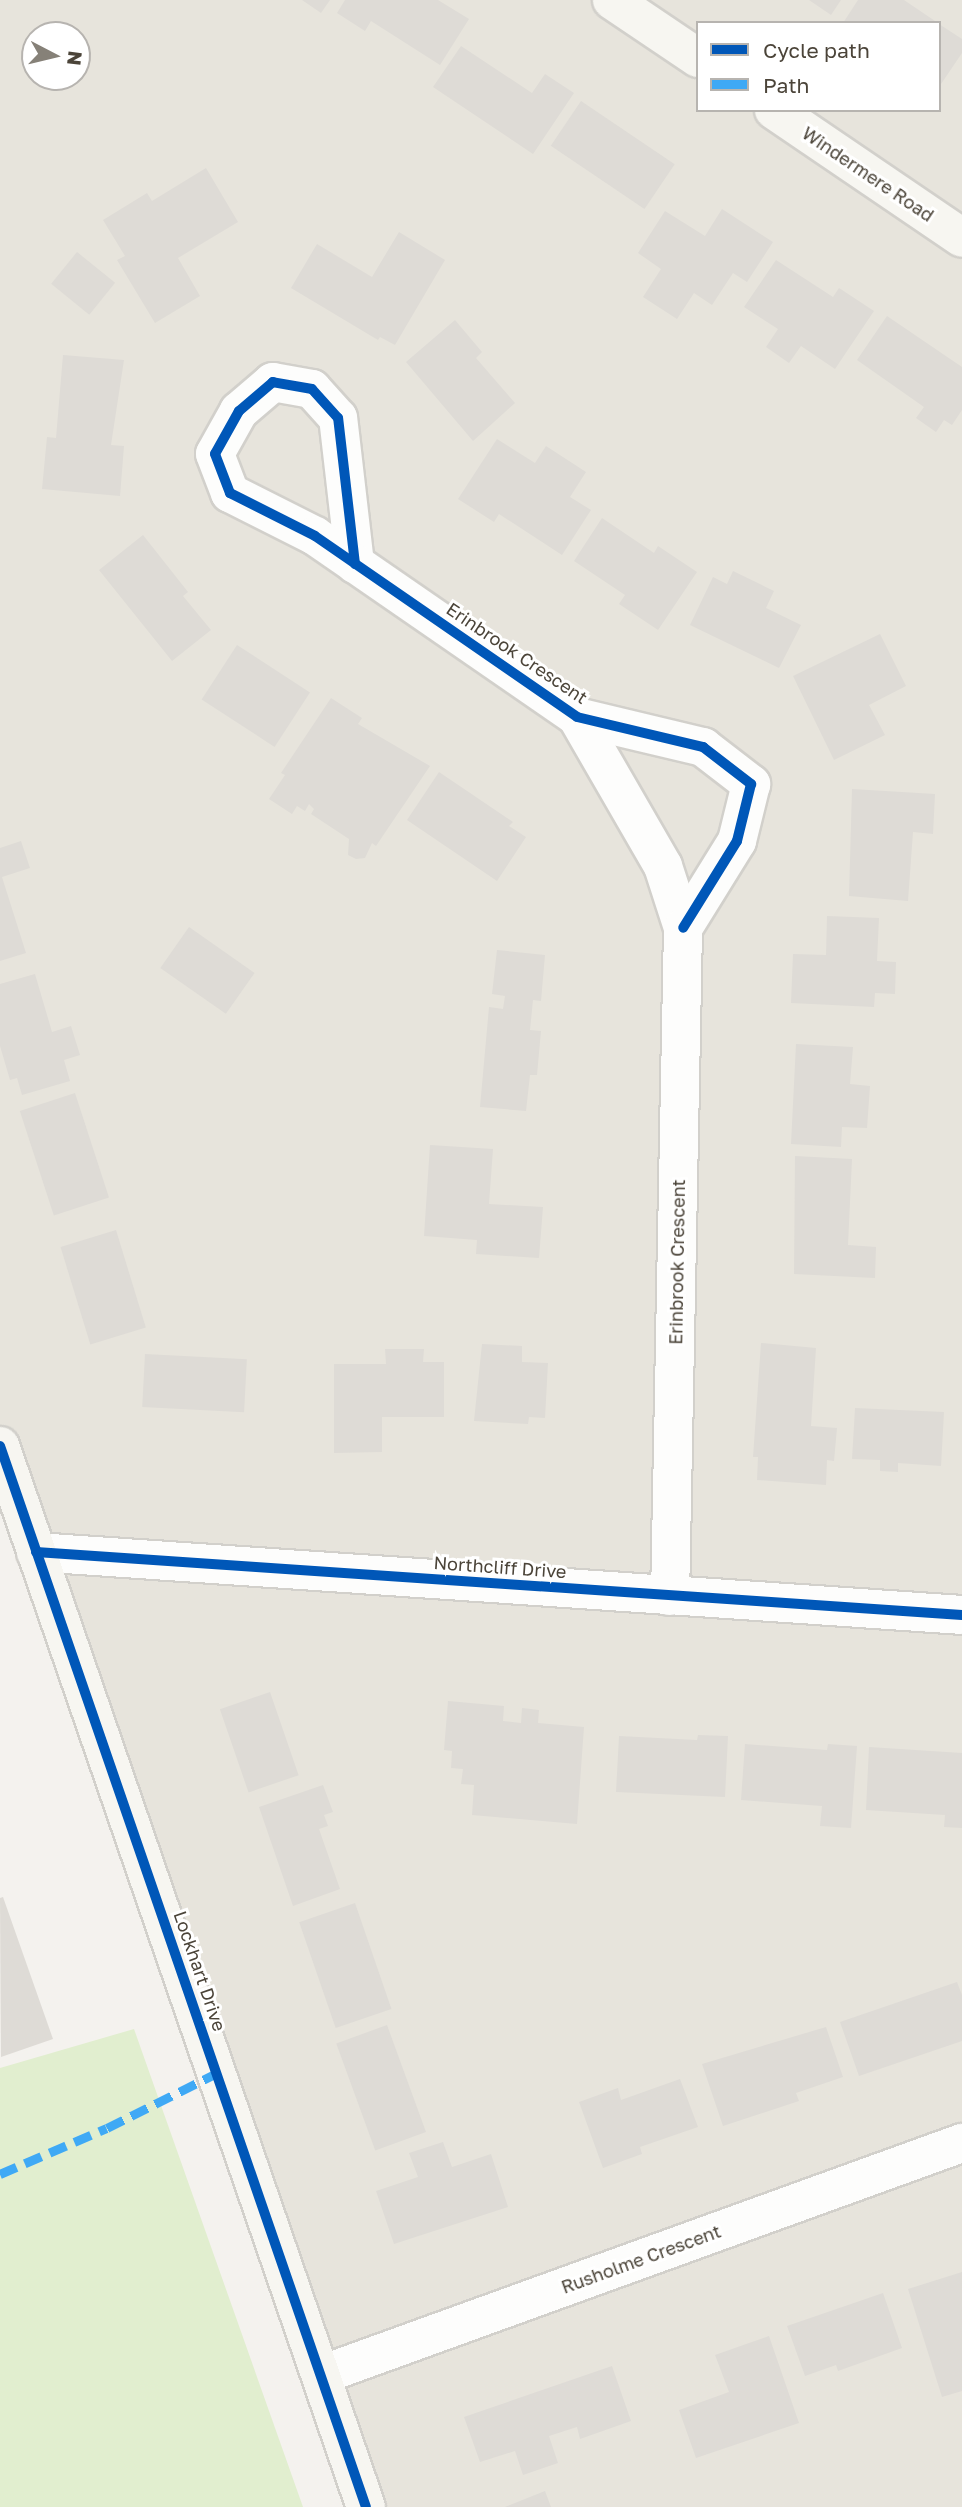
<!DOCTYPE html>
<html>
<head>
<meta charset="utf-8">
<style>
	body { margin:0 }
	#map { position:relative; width:962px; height:2507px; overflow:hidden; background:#f4f2ee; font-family:"Golos Text",sans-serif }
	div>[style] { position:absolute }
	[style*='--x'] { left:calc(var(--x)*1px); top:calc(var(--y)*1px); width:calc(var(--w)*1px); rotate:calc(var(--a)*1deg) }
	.residential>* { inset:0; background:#e7e4dc }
	.green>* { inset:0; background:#e1eecf }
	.building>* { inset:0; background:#dedbd6; transform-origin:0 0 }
	.roads { filter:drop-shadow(2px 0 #d2d0cb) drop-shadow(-2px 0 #d2d0cb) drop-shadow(0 2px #d2d0cb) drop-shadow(0 -2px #d2d0cb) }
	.street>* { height:38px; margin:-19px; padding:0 19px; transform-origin:19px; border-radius:19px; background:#fdfdfc }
	.secondary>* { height:38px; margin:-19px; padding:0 19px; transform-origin:19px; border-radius:19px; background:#f7f6f1 }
	.quiet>* { height:9px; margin-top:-4.5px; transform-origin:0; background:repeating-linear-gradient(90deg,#3fa9f5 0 18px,transparent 0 27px) }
	.cycleway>* { height:10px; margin:-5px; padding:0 5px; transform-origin:5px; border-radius:5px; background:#0057b8 }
	span { translate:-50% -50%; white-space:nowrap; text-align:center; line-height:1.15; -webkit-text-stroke:6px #fff; paint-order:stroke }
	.street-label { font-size:18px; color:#4b4439 }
	.legend { position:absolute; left:696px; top:21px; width:245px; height:91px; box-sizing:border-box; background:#fff; border:2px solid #b7b4b0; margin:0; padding:9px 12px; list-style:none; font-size:21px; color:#4b4439 }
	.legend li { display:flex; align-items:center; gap:14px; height:35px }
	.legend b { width:35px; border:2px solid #b7b4b0 }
	.north { position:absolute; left:21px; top:21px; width:70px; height:70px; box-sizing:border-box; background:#fff; border:2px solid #b7b4b0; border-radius:50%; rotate:97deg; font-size:19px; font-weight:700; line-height:28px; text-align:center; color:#4b4439 }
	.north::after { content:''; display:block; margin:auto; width:24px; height:32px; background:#868178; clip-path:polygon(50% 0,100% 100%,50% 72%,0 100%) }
</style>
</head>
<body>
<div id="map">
	<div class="residential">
		<div style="clip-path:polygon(evenodd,0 0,962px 0,962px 2507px,386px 2507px,0 1446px,0 0,698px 23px,939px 23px,939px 110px,698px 110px,698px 23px,0 0,35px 35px,77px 35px,77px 77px,35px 77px,35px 35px)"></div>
	</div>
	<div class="green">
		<div style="clip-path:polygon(134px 2029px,303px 2507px,0 2507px,0 2068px)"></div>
	</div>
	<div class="building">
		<div style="clip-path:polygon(302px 0,330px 0,321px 13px)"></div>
		<div style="clip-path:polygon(345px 0,438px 0,469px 19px,440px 65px,371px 21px,365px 31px,337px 13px)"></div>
		<div style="clip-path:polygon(809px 0,841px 0,831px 15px)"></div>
		<div style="clip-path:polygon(858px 0,904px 0,938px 23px,843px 23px)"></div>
		<div style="clip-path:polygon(939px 24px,962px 39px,962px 53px,939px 87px)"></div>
		<div style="clip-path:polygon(461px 46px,532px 93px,545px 74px,574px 93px,533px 154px,433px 87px)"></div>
		<div style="left:581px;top:101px;width:113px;height:54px;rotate:34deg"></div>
		<div style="clip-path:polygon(206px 168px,238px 222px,178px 258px,200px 296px,155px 323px,117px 260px,125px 256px,103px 220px,147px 193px,152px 201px)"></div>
		<div style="clip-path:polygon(722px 209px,773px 242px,747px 282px,733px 273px,712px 305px,694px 293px,677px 319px,643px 297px,661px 269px,638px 253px,665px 211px,705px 236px)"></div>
		<div style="clip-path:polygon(399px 232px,445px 260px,395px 345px,380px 337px,378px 340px,291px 288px,317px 244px,372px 277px)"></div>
		<div style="left:77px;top:252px;width:49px;height:41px;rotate:39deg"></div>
		<div style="clip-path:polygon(776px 260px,833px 297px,839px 288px,874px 311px,835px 369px,801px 346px,789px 363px,766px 347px,778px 329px,744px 307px)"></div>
		<div style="clip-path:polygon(887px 316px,962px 367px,962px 410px,952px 425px,944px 420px,936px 432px,916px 418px,924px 407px,857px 360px)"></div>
		<div style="clip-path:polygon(455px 320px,482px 352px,476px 358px,515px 403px,473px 441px,406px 362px)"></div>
		<div style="clip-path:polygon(63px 355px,124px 360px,111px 445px,124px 446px,120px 496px,42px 489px,47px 437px,56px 438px)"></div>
		<div style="clip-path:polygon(497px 439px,535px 463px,546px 446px,586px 472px,570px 497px,591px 510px,562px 555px,499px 514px,494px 522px,458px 499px)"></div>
		<div style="clip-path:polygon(602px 518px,654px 553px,658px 546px,697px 572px,658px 630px,619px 604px,625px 595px,574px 561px)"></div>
		<div style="clip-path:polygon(143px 535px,188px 592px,183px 596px,211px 630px,172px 661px,99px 570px)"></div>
		<div style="clip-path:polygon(733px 571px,774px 591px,766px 608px,801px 625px,779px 668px,690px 625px,713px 577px,727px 584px)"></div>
		<div style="clip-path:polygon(880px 634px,906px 686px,869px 705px,885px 735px,834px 760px,793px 676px)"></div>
		<div style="left:237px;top:645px;width:87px;height:65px;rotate:33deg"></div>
		<div style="clip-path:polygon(331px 698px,362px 718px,358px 724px,430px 766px,376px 846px,372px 843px,365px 858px,356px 859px,348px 855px,349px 839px,311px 814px,314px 809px,309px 804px,305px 811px,297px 806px,292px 814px,269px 799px,285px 775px,281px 773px)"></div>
		<div style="clip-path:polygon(439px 772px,513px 822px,509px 826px,526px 837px,497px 881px,407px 820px)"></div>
		<div style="clip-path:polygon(852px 789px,935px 794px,933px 834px,913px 832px,908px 901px,849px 896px)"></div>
		<div style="clip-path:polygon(21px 841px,30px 868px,2px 877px,26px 953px,0 961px,0 848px)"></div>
		<div style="clip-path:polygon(827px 916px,879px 918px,877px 961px,896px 962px,895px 994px,875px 993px,874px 1007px,791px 1003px,793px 954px,826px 955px)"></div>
		<div style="left:189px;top:927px;width:80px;height:50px;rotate:35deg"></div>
		<div style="clip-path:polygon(497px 950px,545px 955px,541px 1001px,533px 1000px,530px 1030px,541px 1031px,537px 1075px,530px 1075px,526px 1111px,480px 1107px,489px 1007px,503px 1009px,505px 996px,492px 994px)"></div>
		<div style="clip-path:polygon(35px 974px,52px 1032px,71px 1026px,80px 1055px,64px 1060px,70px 1081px,22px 1095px,17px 1078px,10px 1080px,0 1046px,0 984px)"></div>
		<div style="clip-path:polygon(796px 1044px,853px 1047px,850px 1084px,870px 1086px,867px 1128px,842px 1127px,841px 1147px,791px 1144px)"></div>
		<div style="left:75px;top:1093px;width:110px;height:58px;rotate:72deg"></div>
		<div style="clip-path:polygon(430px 1145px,493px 1149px,489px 1204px,543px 1207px,539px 1258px,476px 1254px,477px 1240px,424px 1236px)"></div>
		<div style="clip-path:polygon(795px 1156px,852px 1159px,848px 1245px,876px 1247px,875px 1278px,794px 1274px)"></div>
		<div style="left:116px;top:1230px;width:102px;height:58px;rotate:73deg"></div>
		<div style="clip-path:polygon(761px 1343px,816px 1348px,811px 1426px,837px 1428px,834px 1461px,827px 1460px,826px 1485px,757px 1480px,758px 1457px,753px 1457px)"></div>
		<div style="clip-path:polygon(482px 1344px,522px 1346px,522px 1362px,548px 1363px,545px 1418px,529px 1417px,528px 1424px,474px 1421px)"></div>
		<div style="clip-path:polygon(385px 1349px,424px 1349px,423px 1362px,444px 1362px,444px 1417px,382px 1417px,382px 1452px,334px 1453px,334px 1364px,386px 1364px)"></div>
		<div style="left:145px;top:1354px;width:102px;height:53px;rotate:3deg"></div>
		<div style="clip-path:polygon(855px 1408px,944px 1412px,941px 1466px,898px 1463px,898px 1472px,880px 1471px,880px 1460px,852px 1459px)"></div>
		<div style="left:270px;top:1692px;width:88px;height:53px;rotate:71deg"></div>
		<div style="clip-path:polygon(448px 1701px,504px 1706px,503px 1721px,521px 1723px,522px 1708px,539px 1710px,538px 1723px,584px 1727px,577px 1824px,472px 1815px,474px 1785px,461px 1784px,463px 1769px,451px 1768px,452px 1751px,444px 1750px)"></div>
		<div style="clip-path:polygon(698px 1735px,728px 1736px,725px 1797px,616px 1792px,619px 1736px,697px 1740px)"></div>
		<div style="clip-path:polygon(745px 1744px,827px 1750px,828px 1744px,857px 1746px,851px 1828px,820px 1826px,822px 1806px,741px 1800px)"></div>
		<div style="clip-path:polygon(869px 1747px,962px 1753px,962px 1828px,944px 1827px,945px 1815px,866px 1810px)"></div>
		<div style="clip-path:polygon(323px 1785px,333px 1812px,324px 1815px,328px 1826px,319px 1829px,340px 1889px,293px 1906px,259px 1807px)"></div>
		<div style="clip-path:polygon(3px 1897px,53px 2039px,1px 2057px,0 1898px)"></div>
		<div style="left:355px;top:1903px;width:112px;height:59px;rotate:71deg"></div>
		<div style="clip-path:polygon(957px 1982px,962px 1995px,962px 2041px,859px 2076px,840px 2022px)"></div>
		<div style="left:387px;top:2025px;width:114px;height:54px;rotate:70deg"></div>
		<div style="clip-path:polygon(826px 2027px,843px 2077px,796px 2093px,799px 2101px,723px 2126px,702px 2064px)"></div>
		<div style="clip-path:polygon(680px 2079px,698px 2127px,640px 2147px,642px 2154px,603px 2168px,579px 2102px,618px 2088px,621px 2100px)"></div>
		<div style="clip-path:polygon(443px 2142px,452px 2167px,491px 2154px,508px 2207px,394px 2244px,376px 2191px,418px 2177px,409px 2153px)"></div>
		<div style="clip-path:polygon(962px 2272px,962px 2391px,942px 2397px,908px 2289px)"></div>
		<div style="clip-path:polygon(883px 2293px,902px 2348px,838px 2371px,836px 2365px,805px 2376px,787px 2326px)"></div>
		<div style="clip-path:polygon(769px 2336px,799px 2423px,696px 2458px,679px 2410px,729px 2392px,715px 2355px)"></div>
		<div style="clip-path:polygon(612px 2366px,631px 2421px,580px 2439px,577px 2427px,549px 2436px,558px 2463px,523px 2475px,515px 2451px,480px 2462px,464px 2417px)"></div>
		<div style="clip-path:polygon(545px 2491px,551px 2507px,505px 2507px)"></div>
	</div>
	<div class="roads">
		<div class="street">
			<div style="--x:355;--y:564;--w:147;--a:-96.6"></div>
			<div style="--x:338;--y:418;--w:39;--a:-132"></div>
			<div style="--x:312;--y:389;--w:40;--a:-170"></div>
			<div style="--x:273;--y:382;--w:45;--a:139.5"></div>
			<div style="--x:239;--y:411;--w:49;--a:119.2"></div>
			<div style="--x:215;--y:454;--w:42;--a:69"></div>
			<div style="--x:230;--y:493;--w:95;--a:26.8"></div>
			<div style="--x:315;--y:536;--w:318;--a:34.6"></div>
			<div style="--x:577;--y:717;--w:130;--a:13.4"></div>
			<div style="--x:703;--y:747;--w:61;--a:37.6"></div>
			<div style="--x:751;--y:784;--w:59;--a:103.8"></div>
			<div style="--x:737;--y:841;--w:102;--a:121.8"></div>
			<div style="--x:577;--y:717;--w:172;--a:60"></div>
			<div style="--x:663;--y:866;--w:65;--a:72.1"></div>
			<div style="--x:683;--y:928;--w:668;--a:91.11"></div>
			<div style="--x:36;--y:1552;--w:928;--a:3.89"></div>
			<div style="--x:321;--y:2375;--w:682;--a:-19.9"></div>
		</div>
		<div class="secondary">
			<div style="--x:612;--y:0;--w:104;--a:34"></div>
			<div style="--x:774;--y:110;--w:227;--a:34.2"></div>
			<div style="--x:0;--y:1446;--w:1122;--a:70.97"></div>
		</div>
	</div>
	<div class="quiet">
		<div style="--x:0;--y:2174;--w:116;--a:-23.3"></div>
		<div style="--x:107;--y:2128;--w:123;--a:-26.6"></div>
	</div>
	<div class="cycleway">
		<div style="--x:355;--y:564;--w:147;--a:-96.6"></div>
		<div style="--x:338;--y:418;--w:39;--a:-132"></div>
		<div style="--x:312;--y:389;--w:40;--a:-170"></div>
		<div style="--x:273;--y:382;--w:45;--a:139.5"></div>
		<div style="--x:239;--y:411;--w:49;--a:119.2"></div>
		<div style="--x:215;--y:454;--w:42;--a:69"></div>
		<div style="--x:230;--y:493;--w:95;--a:26.8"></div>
		<div style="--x:315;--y:536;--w:318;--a:34.6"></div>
		<div style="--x:577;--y:717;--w:130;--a:13.4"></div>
		<div style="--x:703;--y:747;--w:61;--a:37.6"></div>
		<div style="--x:751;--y:784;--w:59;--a:103.8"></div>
		<div style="--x:737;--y:841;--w:102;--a:121.8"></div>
		<div style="--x:0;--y:1446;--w:1122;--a:70.97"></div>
		<div style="--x:36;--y:1552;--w:928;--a:3.89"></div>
	</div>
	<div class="street-label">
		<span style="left:868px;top:174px;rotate:34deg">Windermere Road</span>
		<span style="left:517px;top:653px;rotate:34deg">Erinbrook Crescent</span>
		<span style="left:677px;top:1262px;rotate:-89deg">Erinbrook Crescent</span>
		<span style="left:500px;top:1567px;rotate:4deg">Northcliff Drive</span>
		<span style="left:200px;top:1971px;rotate:71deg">Lockhart Drive</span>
		<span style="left:641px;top:2259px;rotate:-20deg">Rusholme Crescent</span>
	</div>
	<ul class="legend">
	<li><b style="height:9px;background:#0057b8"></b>Cycle path</li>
	<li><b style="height:9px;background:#3fa9f5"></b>Path</li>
	</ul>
	<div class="north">N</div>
</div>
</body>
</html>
